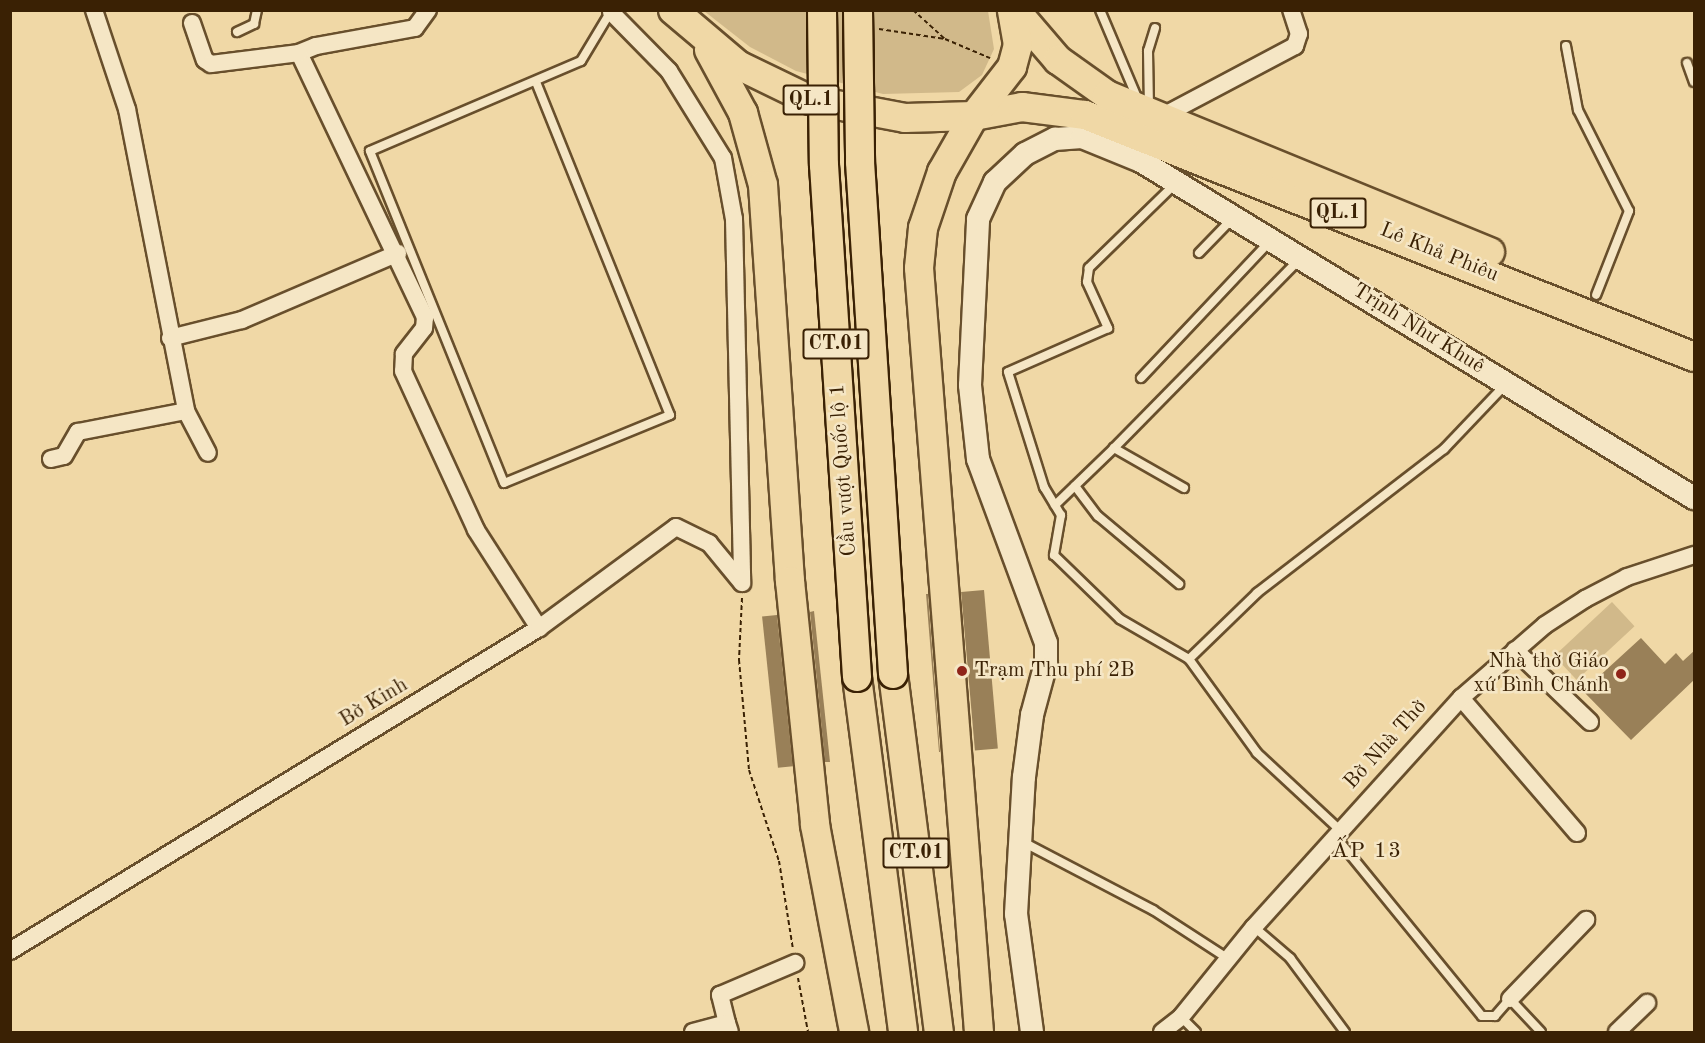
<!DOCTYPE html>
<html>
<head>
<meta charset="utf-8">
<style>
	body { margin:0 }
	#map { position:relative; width:1705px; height:1043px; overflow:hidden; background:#f0d8a6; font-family:"Old Standard TT",serif }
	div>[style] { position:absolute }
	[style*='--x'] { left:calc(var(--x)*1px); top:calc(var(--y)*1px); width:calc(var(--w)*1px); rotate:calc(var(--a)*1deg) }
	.green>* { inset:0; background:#d1b98a; transform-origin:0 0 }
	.building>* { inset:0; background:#998058; transform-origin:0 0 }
	.path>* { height:2px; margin-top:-1px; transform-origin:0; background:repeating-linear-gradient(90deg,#3a2104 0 4.5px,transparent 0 7.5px) }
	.roads { filter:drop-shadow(2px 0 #684f2c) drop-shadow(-2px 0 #684f2c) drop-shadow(0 2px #684f2c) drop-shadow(0 -2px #684f2c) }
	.lane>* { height:8px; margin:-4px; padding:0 4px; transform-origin:4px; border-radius:4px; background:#f5e6c5 }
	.street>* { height:16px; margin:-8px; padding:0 8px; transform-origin:8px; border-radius:8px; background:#f5e6c5 }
	.secondary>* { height:22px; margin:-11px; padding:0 11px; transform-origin:11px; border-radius:11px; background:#f5e6c5 }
	.highway>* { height:28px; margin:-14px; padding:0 14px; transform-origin:14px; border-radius:14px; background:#f0d8a6 }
	.bridges { filter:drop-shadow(2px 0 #3a2104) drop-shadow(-2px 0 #3a2104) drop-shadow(0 2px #3a2104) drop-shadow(0 -2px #3a2104) }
	.highway-bridge>* { height:28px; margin:-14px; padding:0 14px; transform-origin:14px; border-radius:14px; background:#f0d8a6 }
	.dots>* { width:16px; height:16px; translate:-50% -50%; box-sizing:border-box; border:3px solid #f5e6c5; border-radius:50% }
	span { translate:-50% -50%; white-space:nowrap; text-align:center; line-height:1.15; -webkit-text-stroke:5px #f5e6c5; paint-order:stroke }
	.shield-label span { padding:2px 4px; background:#f5e6c5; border:2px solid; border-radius:4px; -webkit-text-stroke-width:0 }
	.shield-label { font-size:20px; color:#3a2104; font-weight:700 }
	.street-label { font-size:21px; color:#3a2104 }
	.poi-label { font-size:21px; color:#3a2104 }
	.right { translate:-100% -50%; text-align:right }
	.left { translate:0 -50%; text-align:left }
	.neighbourhood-label { font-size:22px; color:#3a2104; letter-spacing:1.5px }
	.frame { position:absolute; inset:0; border:12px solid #3a2104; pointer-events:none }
</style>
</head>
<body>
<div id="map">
	<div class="green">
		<div style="clip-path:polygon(704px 11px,988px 11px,994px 49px,982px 75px,959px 92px,883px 94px,796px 71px,750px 47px)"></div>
		<div style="left:1612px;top:602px;width:33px;height:79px;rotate:47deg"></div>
	</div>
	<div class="building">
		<div style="left:984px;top:590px;width:159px;height:23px;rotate:85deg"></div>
		<div style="clip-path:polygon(926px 594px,928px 594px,940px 752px,939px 752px)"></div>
		<div style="clip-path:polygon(814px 611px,830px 762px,825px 762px,810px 612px)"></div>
		<div style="left:777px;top:615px;width:152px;height:15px;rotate:84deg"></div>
		<div style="clip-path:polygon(1641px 638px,1665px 664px,1676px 653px,1683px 661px,1695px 650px,1695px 679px,1631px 740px,1583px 691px)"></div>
	</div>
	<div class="path">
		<div style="--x:913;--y:10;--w:43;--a:42.2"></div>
		<div style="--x:879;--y:29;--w:67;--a:8.6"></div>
		<div style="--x:945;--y:39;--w:49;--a:22.9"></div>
		<div style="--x:742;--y:598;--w:62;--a:92.8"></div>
		<div style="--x:739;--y:660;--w:110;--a:84.8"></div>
		<div style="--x:749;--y:770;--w:96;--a:71.8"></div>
		<div style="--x:779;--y:861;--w:89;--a:81"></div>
		<div style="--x:798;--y:978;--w:55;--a:79.5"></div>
	</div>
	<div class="roads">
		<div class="lane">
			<div style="--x:1100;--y:10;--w:98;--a:67.1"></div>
			<div style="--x:237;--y:32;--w:19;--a:-25"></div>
			<div style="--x:254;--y:24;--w:14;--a:-78"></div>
			<div style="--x:1566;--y:46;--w:65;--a:79.4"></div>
			<div style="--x:1578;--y:110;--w:113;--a:63.2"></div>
			<div style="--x:1629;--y:211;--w:90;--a:111.4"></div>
			<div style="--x:1687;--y:63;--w:20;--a:70"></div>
			<div style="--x:536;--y:82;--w:359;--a:68.1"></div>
			<div style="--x:670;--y:415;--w:179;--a:157.7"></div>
			<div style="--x:504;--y:483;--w:358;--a:-112"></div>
			<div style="--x:370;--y:151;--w:229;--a:-23.1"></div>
			<div style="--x:581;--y:61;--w:58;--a:-59"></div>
			<div style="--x:1149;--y:108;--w:57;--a:-91"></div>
			<div style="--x:1148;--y:51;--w:24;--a:-73"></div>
			<div style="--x:1176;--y:183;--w:122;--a:135.7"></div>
			<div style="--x:1089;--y:268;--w:14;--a:98"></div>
			<div style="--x:1087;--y:282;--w:51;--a:65.5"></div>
			<div style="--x:1108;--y:328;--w:109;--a:156.3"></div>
			<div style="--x:1008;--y:372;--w:121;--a:72.6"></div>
			<div style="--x:1044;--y:487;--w:33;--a:59"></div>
			<div style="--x:1061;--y:515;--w:41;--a:99.9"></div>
			<div style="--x:1054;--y:555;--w:92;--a:44.1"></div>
			<div style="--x:1120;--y:619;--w:80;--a:30.1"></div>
			<div style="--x:1189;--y:659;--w:116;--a:54.1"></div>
			<div style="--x:1257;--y:753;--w:113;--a:42.9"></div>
			<div style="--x:1199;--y:253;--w:47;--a:-45.9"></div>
			<div style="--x:1141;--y:378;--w:188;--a:-46.7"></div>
			<div style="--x:1075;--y:486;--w:38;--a:53"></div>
			<div style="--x:1098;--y:516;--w:106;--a:40"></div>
			<div style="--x:1184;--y:488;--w:81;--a:-150.3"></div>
			<div style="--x:1114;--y:448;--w:265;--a:-45.5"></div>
			<div style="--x:1055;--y:505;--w:82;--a:-44"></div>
			<div style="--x:1189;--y:659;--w:95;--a:-44.1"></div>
			<div style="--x:1257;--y:593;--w:236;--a:-37.6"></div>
			<div style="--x:1444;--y:449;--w:90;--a:-46.4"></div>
			<div style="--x:1335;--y:836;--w:232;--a:50.8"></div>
			<div style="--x:1482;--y:1016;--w:13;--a:0"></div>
			<div style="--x:1495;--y:1016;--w:23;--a:-49"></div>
			<div style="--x:1510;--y:999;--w:45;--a:46.8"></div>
			<div style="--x:1021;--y:841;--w:149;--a:27.6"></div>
			<div style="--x:1153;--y:910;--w:88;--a:33"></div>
			<div style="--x:1254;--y:927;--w:48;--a:40.7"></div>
			<div style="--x:1290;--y:958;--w:92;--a:53.4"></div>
			<div style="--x:1181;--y:1017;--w:21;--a:45"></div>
		</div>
		<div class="street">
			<div style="--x:94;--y:10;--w:104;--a:71.6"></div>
			<div style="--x:127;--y:109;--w:308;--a:78.9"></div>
			<div style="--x:186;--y:411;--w:47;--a:62.4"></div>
			<div style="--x:428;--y:10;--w:22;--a:126"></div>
			<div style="--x:415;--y:28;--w:101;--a:169.7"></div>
			<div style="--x:316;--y:46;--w:18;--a:158"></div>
			<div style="--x:299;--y:53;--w:293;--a:64.5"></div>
			<div style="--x:425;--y:317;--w:11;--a:95"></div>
			<div style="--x:424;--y:328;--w:33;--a:128"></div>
			<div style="--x:404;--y:354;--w:17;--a:93"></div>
			<div style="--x:403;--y:371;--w:175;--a:65.3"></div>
			<div style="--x:476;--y:530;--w:117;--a:57.3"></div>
			<div style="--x:611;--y:12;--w:83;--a:45.5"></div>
			<div style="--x:669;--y:71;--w:102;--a:58.2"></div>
			<div style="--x:723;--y:158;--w:62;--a:79.8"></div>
			<div style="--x:734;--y:219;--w:364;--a:88.7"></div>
			<div style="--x:192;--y:23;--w:39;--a:71"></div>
			<div style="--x:205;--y:60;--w:7;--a:34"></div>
			<div style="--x:211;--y:64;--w:89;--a:-7.1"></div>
			<div style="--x:1159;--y:118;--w:154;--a:-27.9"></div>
			<div style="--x:1295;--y:46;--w:13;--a:-72"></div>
			<div style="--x:1299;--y:34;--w:25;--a:-108"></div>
			<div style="--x:170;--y:338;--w:74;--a:-14"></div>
			<div style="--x:242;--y:320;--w:170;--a:-23.2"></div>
			<div style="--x:51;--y:459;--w:13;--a:-13"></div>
			<div style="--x:64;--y:456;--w:28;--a:-60"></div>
			<div style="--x:78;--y:432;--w:110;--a:-11"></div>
			<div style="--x:1515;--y:650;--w:104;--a:43.8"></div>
			<div style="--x:1461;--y:698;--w:178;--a:49.3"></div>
			<div style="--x:10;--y:951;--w:620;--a:-31.41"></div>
			<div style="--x:539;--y:628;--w:170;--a:-36.4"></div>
			<div style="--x:676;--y:527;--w:37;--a:26"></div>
			<div style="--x:709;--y:543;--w:52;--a:50.5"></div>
			<div style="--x:1510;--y:999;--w:110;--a:-46.1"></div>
			<div style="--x:727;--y:1023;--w:29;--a:-104"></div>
			<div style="--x:720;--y:995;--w:82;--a:-23.1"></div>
			<div style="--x:693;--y:1032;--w:35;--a:-15"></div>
			<div style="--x:727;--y:1023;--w:9;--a:72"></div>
			<div style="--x:1162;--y:1032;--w:24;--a:-38"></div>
			<div style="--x:1181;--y:1017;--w:116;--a:-51"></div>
			<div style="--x:1254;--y:927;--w:309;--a:-47.9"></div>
			<div style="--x:1461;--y:698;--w:111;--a:-41"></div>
			<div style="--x:1545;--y:625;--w:48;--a:-33"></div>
			<div style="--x:1585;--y:599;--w:47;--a:-27.6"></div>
			<div style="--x:1627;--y:577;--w:71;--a:-18.2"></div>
			<div style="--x:1617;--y:1032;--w:42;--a:-44"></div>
		</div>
		<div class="secondary">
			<div style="--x:1032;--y:1032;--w:119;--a:-97.7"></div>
			<div style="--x:1016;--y:914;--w:137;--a:-86.7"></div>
			<div style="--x:1024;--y:777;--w:63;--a:-82.6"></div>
			<div style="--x:1032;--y:715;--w:54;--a:-74.9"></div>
			<div style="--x:1046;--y:663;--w:20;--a:-90"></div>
			<div style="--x:1046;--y:643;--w:196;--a:-110.3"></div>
			<div style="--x:978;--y:459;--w:74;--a:-96.2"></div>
			<div style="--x:970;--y:385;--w:166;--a:-87.2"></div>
			<div style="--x:978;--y:219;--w:41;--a:-65.3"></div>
			<div style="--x:995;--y:182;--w:41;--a:-43"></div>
			<div style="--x:1025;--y:154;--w:34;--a:-27"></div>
			<div style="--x:1055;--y:139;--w:27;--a:-4"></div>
			<div style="--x:1082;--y:137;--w:64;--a:22.1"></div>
			<div style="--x:1141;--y:161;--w:648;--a:31.36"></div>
		</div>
		<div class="highway">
			<div style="--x:673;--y:10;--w:85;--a:40.2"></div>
			<div style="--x:738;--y:65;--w:80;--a:25.9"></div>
			<div style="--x:810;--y:100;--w:97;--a:10.7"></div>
			<div style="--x:905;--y:118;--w:69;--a:-1.7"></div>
			<div style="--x:974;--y:116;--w:49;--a:-10.6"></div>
			<div style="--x:1022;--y:107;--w:64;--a:7.2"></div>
			<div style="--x:1085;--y:115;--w:655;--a:21.67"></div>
			<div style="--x:1015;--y:10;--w:66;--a:49.3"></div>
			<div style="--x:1058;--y:60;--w:60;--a:35.5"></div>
			<div style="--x:1107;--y:95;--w:414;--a:22.3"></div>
			<div style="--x:709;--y:50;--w:72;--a:61.6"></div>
			<div style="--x:743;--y:113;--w:75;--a:74.5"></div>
			<div style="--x:763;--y:185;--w:397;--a:86.1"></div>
			<div style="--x:790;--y:581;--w:245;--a:84.1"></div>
			<div style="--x:815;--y:825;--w:211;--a:79.3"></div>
			<div style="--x:893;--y:674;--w:361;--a:82.7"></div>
			<div style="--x:857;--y:677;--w:358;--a:82.6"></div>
			<div style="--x:979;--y:1032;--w:766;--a:-94.49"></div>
			<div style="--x:919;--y:268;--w:40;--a:-84.3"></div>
			<div style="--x:923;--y:228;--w:59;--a:-71.3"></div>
			<div style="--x:942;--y:172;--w:64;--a:-60.3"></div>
			<div style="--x:974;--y:116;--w:62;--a:-52.2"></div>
			<div style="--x:1012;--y:67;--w:23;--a:-75"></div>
			<div style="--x:1018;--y:45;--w:36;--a:-100"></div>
		</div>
	</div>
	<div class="bridges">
		<div class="highway-bridge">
			<div style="--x:822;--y:10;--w:155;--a:89.3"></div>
			<div style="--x:824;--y:165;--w:513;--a:86.31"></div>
			<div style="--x:858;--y:10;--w:152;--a:89.2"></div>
			<div style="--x:860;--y:162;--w:513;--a:86.31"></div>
		</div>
	</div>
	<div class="dots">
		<div style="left:962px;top:671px;background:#8f2418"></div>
		<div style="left:1621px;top:674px;background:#8f2418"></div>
	</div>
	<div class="shield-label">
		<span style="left:811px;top:100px">QL.1</span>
		<span style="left:1338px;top:213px">QL.1</span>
		<span style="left:836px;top:344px">CT.01</span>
		<span style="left:916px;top:853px">CT.01</span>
	</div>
	<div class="street-label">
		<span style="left:1439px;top:253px;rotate:22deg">Lê Khả Phiêu</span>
		<span style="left:1418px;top:329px;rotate:32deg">Trịnh Như Khuê</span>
		<span style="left:844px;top:470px;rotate:-94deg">Cầu vượt Quốc lộ 1</span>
		<span style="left:374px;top:703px;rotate:-31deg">Bờ Kinh</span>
		<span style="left:1386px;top:745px;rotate:-48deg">Bờ Nhà Thờ</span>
	</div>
	<div class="poi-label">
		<span class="right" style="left:1609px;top:674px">Nhà thờ Giáo<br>xứ Bình Chánh</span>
		<span class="left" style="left:974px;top:671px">Trạm Thu phí 2B</span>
	</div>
	<div class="neighbourhood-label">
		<span style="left:1367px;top:852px">ẤP 13</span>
	</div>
	<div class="frame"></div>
</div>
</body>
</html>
